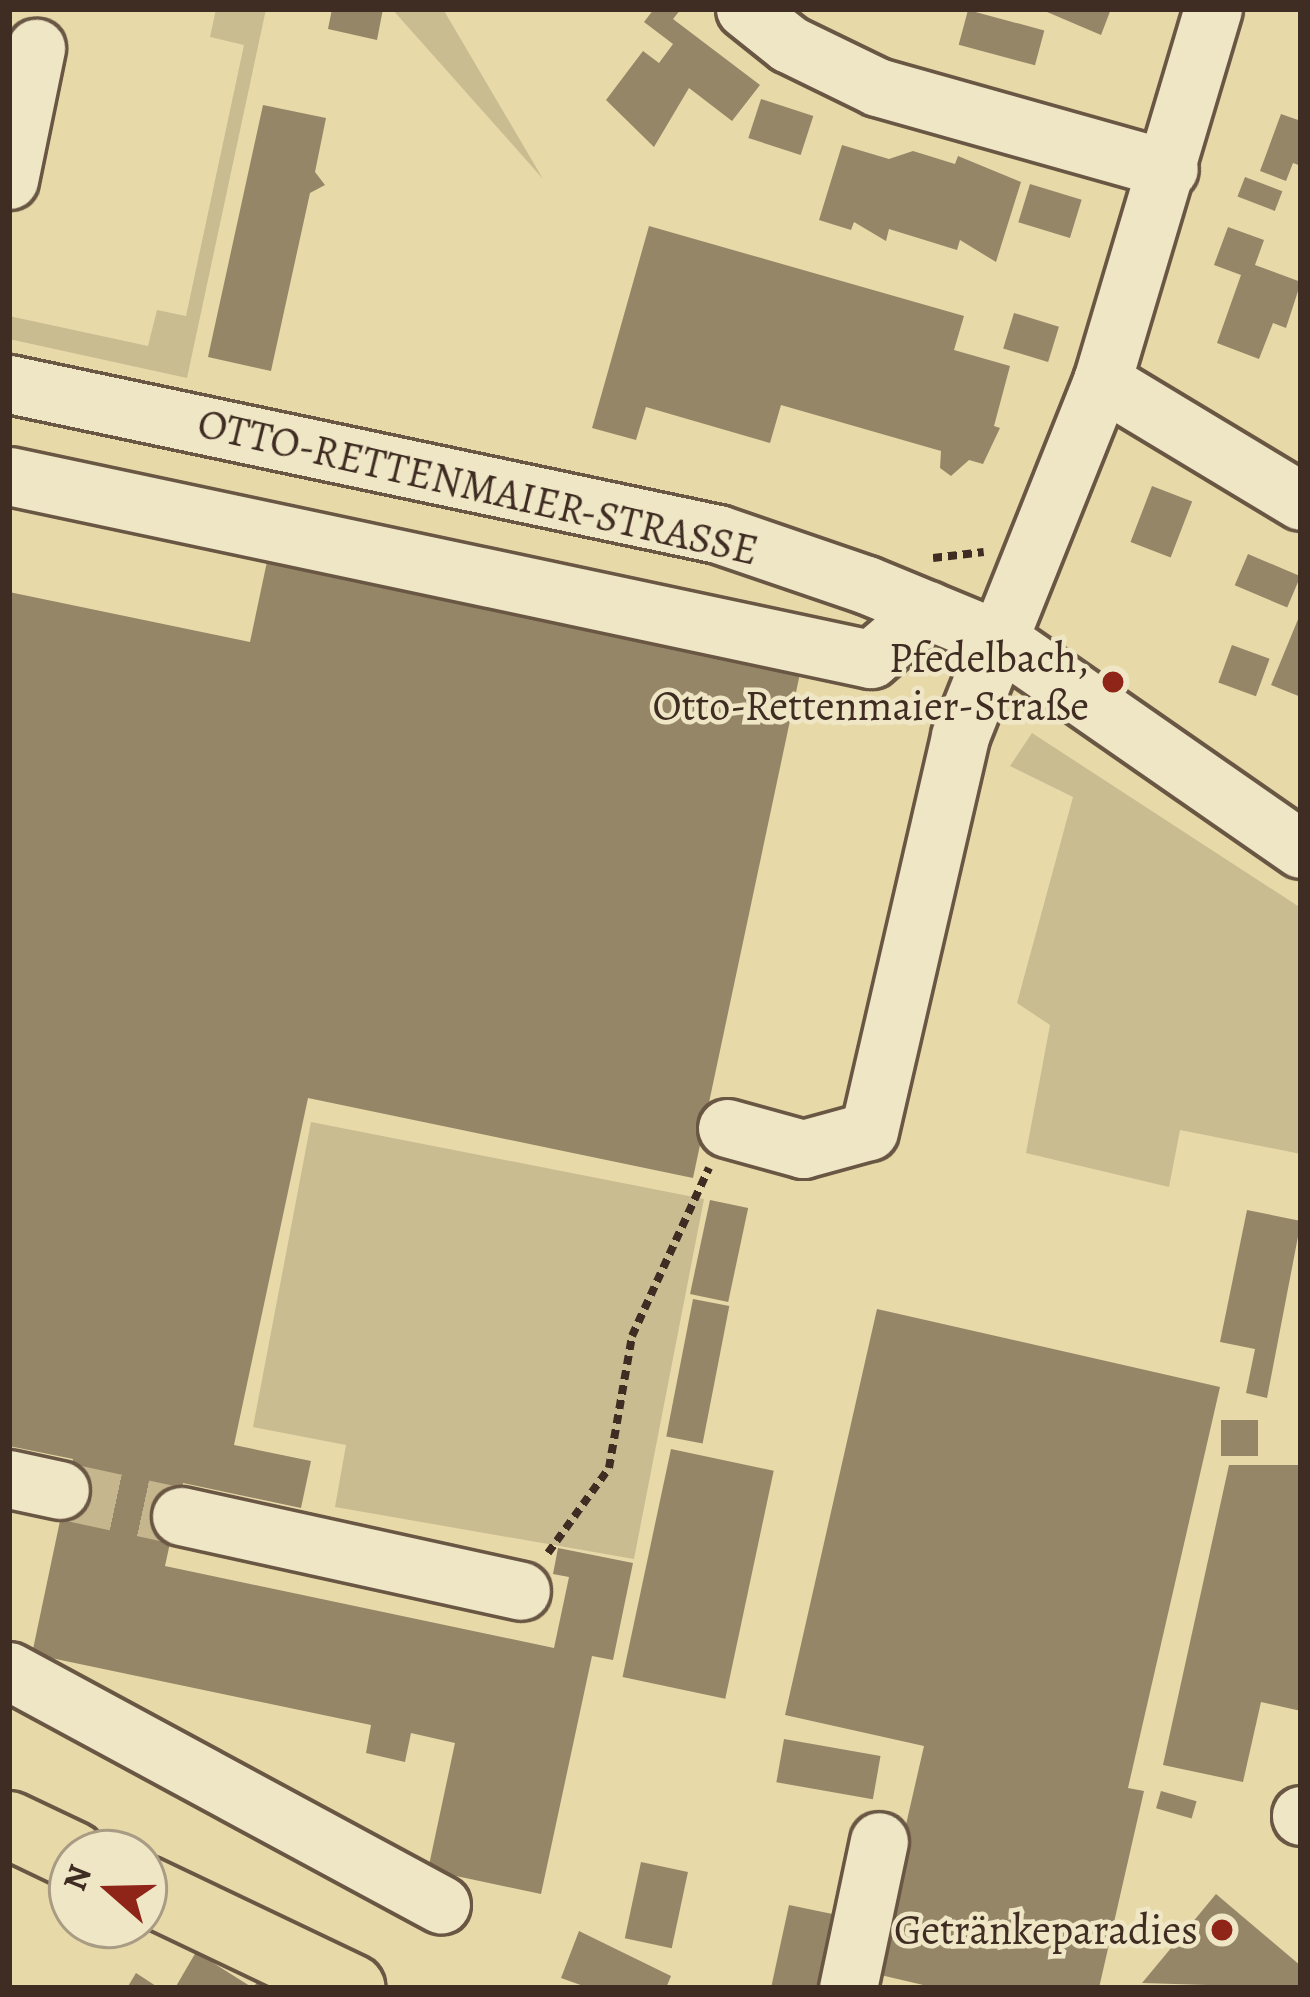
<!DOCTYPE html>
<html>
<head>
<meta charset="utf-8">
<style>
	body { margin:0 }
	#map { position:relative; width:1310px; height:1997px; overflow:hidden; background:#e7d9a8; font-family:Alegreya,serif }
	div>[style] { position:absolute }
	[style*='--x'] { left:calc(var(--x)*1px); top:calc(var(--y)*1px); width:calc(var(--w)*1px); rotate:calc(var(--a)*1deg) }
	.green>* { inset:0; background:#cabc91 }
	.building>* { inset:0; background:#968668; transform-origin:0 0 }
	.minor-tunnel>* { height:57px; margin-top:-28.5px; transform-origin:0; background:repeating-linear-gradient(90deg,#c5b68d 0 57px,transparent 0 85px) }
	.path>* { height:8px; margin-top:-4px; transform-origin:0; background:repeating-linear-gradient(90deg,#3f2c22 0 9px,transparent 0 15px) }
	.roads { filter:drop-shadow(3px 0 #695744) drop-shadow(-3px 0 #695744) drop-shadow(0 3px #695744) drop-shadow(0 -3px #695744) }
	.minor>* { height:57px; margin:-28.5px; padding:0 28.5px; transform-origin:28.5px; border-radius:28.5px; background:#efe6c6 }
	.major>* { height:66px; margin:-33px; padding:0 33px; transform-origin:33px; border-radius:33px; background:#e7d9a8 }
	.dots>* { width:33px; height:33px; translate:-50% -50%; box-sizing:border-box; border:6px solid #efe6c6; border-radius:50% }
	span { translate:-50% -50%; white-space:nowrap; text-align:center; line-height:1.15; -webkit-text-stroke:9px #efe6c6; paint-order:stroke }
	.street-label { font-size:42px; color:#3f2c22 }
	.poi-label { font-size:42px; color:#3f2c22 }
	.right { translate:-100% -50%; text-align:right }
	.frame { position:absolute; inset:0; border:12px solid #3f2c22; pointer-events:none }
	.north { position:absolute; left:48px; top:1829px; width:120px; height:120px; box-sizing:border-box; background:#efe6c6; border:3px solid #a99c84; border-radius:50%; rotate:290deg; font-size:33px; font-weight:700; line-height:48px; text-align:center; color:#3f2c22 }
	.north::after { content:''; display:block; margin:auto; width:42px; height:54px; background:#8f2418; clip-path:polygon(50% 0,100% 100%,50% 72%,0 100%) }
</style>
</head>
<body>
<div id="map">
	<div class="green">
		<div style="clip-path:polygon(216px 9px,266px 9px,187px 378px,9px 339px,9px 316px,148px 346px,157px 310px,186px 316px,244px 45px,210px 37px)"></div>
		<div style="clip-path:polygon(392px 9px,443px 9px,543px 179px)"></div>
		<div style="clip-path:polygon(1032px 733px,1301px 908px,1301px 1154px,1180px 1130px,1169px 1187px,1026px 1153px,1050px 1025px,1017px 1003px,1073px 797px,1010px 766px)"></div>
		<div style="clip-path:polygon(311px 1122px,704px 1199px,634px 1559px,335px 1507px,346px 1445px,253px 1427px)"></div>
	</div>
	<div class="building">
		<div style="clip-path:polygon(332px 9px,383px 9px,377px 40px,328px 29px)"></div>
		<div style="clip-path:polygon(654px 9px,681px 9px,673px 19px,760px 85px,732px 121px,689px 88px,654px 147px,606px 100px,643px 51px,659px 63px,673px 44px,644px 22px)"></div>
		<div style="clip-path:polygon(1040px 9px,1111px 9px,1101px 35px)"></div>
		<div style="left:968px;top:10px;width:79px;height:36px;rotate:15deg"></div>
		<div style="left:761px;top:99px;width:55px;height:41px;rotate:18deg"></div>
		<div style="clip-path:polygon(263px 105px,326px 118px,315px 172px,325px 185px,310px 193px,271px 371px,208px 357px)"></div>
		<div style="clip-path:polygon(1281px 114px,1301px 121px,1301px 166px,1293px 163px,1286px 181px,1260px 171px)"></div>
		<div style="clip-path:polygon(842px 145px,889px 159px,913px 151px,955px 164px,958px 156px,1021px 182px,996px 262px,960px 240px,957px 250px,889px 229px,886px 241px,854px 222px,851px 230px,819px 220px)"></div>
		<div style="left:1245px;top:177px;width:40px;height:21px;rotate:21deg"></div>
		<div style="left:1030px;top:184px;width:54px;height:40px;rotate:17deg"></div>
		<div style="clip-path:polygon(649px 226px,964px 316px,954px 350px,1010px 366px,994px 426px,1000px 428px,983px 464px,969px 460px,951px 476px,940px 468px,941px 451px,781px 405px,770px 443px,646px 407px,636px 440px,592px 428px)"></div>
		<div style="clip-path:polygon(1228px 227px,1264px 240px,1255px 265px,1301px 282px,1286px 328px,1273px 323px,1259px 359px,1217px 343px,1241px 275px,1214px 265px)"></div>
		<div style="left:1014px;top:313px;width:47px;height:37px;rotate:17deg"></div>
		<div style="left:1152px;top:486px;width:43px;height:60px;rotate:21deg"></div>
		<div style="clip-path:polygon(269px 552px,802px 664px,693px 1178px,308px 1098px,234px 1445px,311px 1461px,301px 1508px,183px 1483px,165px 1566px,554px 1648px,569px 1577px,553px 1574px,558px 1548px,633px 1563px,613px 1660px,592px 1656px,541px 1894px,428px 1870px,455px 1743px,411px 1733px,405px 1762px,366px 1753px,371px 1725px,32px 1654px,73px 1459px,9px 1446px,9px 592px,250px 642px)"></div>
		<div style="left:1248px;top:554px;width:57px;height:34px;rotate:23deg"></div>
		<div style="clip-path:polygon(1301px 612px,1301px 697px,1271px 685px)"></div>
		<div style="left:1232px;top:645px;width:40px;height:40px;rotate:20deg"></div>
		<div style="left:710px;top:1200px;width:39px;height:96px;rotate:12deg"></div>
		<div style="clip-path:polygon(1247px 1210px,1301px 1221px,1267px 1398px,1246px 1393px,1255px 1349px,1220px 1342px)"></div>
		<div style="left:693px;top:1299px;width:37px;height:140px;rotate:11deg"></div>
		<div style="clip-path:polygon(877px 1309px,1220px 1387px,1128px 1788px,1144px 1791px,1099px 1988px,936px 1988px,872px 1973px,924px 1746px,785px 1715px)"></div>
		<div style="left:1258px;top:1420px;width:36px;height:37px;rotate:90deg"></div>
		<div style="left:671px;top:1449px;width:105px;height:233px;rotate:12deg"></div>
		<div style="clip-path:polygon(1229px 1465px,1301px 1465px,1301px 1711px,1261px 1702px,1243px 1782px,1163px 1765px)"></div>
		<div style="left:784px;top:1739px;width:98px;height:44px;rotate:10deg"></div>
		<div style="left:1161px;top:1791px;width:37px;height:18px;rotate:16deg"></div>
		<div style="left:641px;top:1862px;width:48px;height:78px;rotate:12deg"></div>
		<div style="clip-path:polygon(1216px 1894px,1301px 1966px,1301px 1988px,1142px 1983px)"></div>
		<div style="clip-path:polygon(789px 1905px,842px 1916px,827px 1988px,771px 1988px)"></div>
		<div style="clip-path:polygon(579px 1931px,671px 1976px,666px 1988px,589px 1988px,561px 1978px)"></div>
		<div style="clip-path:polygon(196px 1952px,253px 1988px,261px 1976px,279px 1988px,175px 1988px)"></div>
		<div style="clip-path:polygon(136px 1973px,159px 1988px,127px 1988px)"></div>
	</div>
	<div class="minor-tunnel">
		<div style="--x:60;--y:1490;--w:124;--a:12.1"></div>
	</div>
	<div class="path">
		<div style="--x:933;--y:558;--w:51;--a:-6.7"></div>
		<div style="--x:548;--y:1553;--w:105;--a:-54.3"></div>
		<div style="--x:609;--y:1468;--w:134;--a:-80.1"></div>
		<div style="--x:632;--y:1336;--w:185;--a:-65.4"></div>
	</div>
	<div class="roads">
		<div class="minor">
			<div style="--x:745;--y:9;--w:56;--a:38.5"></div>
			<div style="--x:789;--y:44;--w:98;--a:26"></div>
			<div style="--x:877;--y:87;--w:303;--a:15.7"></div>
			<div style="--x:9;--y:180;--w:135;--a:-78.4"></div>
			<div style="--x:1102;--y:381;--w:232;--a:31.1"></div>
			<div style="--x:9;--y:384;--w:725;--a:11.95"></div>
			<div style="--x:718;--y:534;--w:157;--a:18.9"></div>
			<div style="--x:867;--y:585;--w:144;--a:22.5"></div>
			<div style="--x:1000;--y:640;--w:366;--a:34.8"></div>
			<div style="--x:9;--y:476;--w:881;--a:11.99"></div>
			<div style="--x:871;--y:659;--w:75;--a:-40.7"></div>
			<div style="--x:727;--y:1128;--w:79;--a:15.4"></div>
			<div style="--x:803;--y:1149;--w:68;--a:-15.3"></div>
			<div style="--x:869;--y:1131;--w:405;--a:-77"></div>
			<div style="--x:960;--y:736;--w:382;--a:-68.2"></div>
			<div style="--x:1102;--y:381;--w:388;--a:-73.4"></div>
			<div style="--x:9;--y:1479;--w:52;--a:12.2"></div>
			<div style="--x:181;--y:1516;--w:348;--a:12.4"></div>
			<div style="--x:9;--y:1671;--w:491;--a:28.4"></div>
			<div style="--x:1301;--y:1815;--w:1;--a:90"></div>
			<div style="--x:848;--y:1988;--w:150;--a:-78.1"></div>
		</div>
		<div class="major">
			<div style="--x:9;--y:1825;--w:70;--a:25.5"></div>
			<div style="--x:144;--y:1889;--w:230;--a:25.5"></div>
		</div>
	</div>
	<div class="dots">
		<div style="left:1113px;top:682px;background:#8f2418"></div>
		<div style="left:1222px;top:1930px;background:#8f2418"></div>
	</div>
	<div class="street-label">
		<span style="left:478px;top:487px;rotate:13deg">OTTO-RETTENMAIER-STRASSE</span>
	</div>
	<div class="poi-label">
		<span class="right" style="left:1089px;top:682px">Pfedelbach,<br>Otto-Rettenmaier-Straße</span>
		<span class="right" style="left:1198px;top:1930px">Getränkeparadies</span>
	</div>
	<div class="frame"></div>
	<div class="north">N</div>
</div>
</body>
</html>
